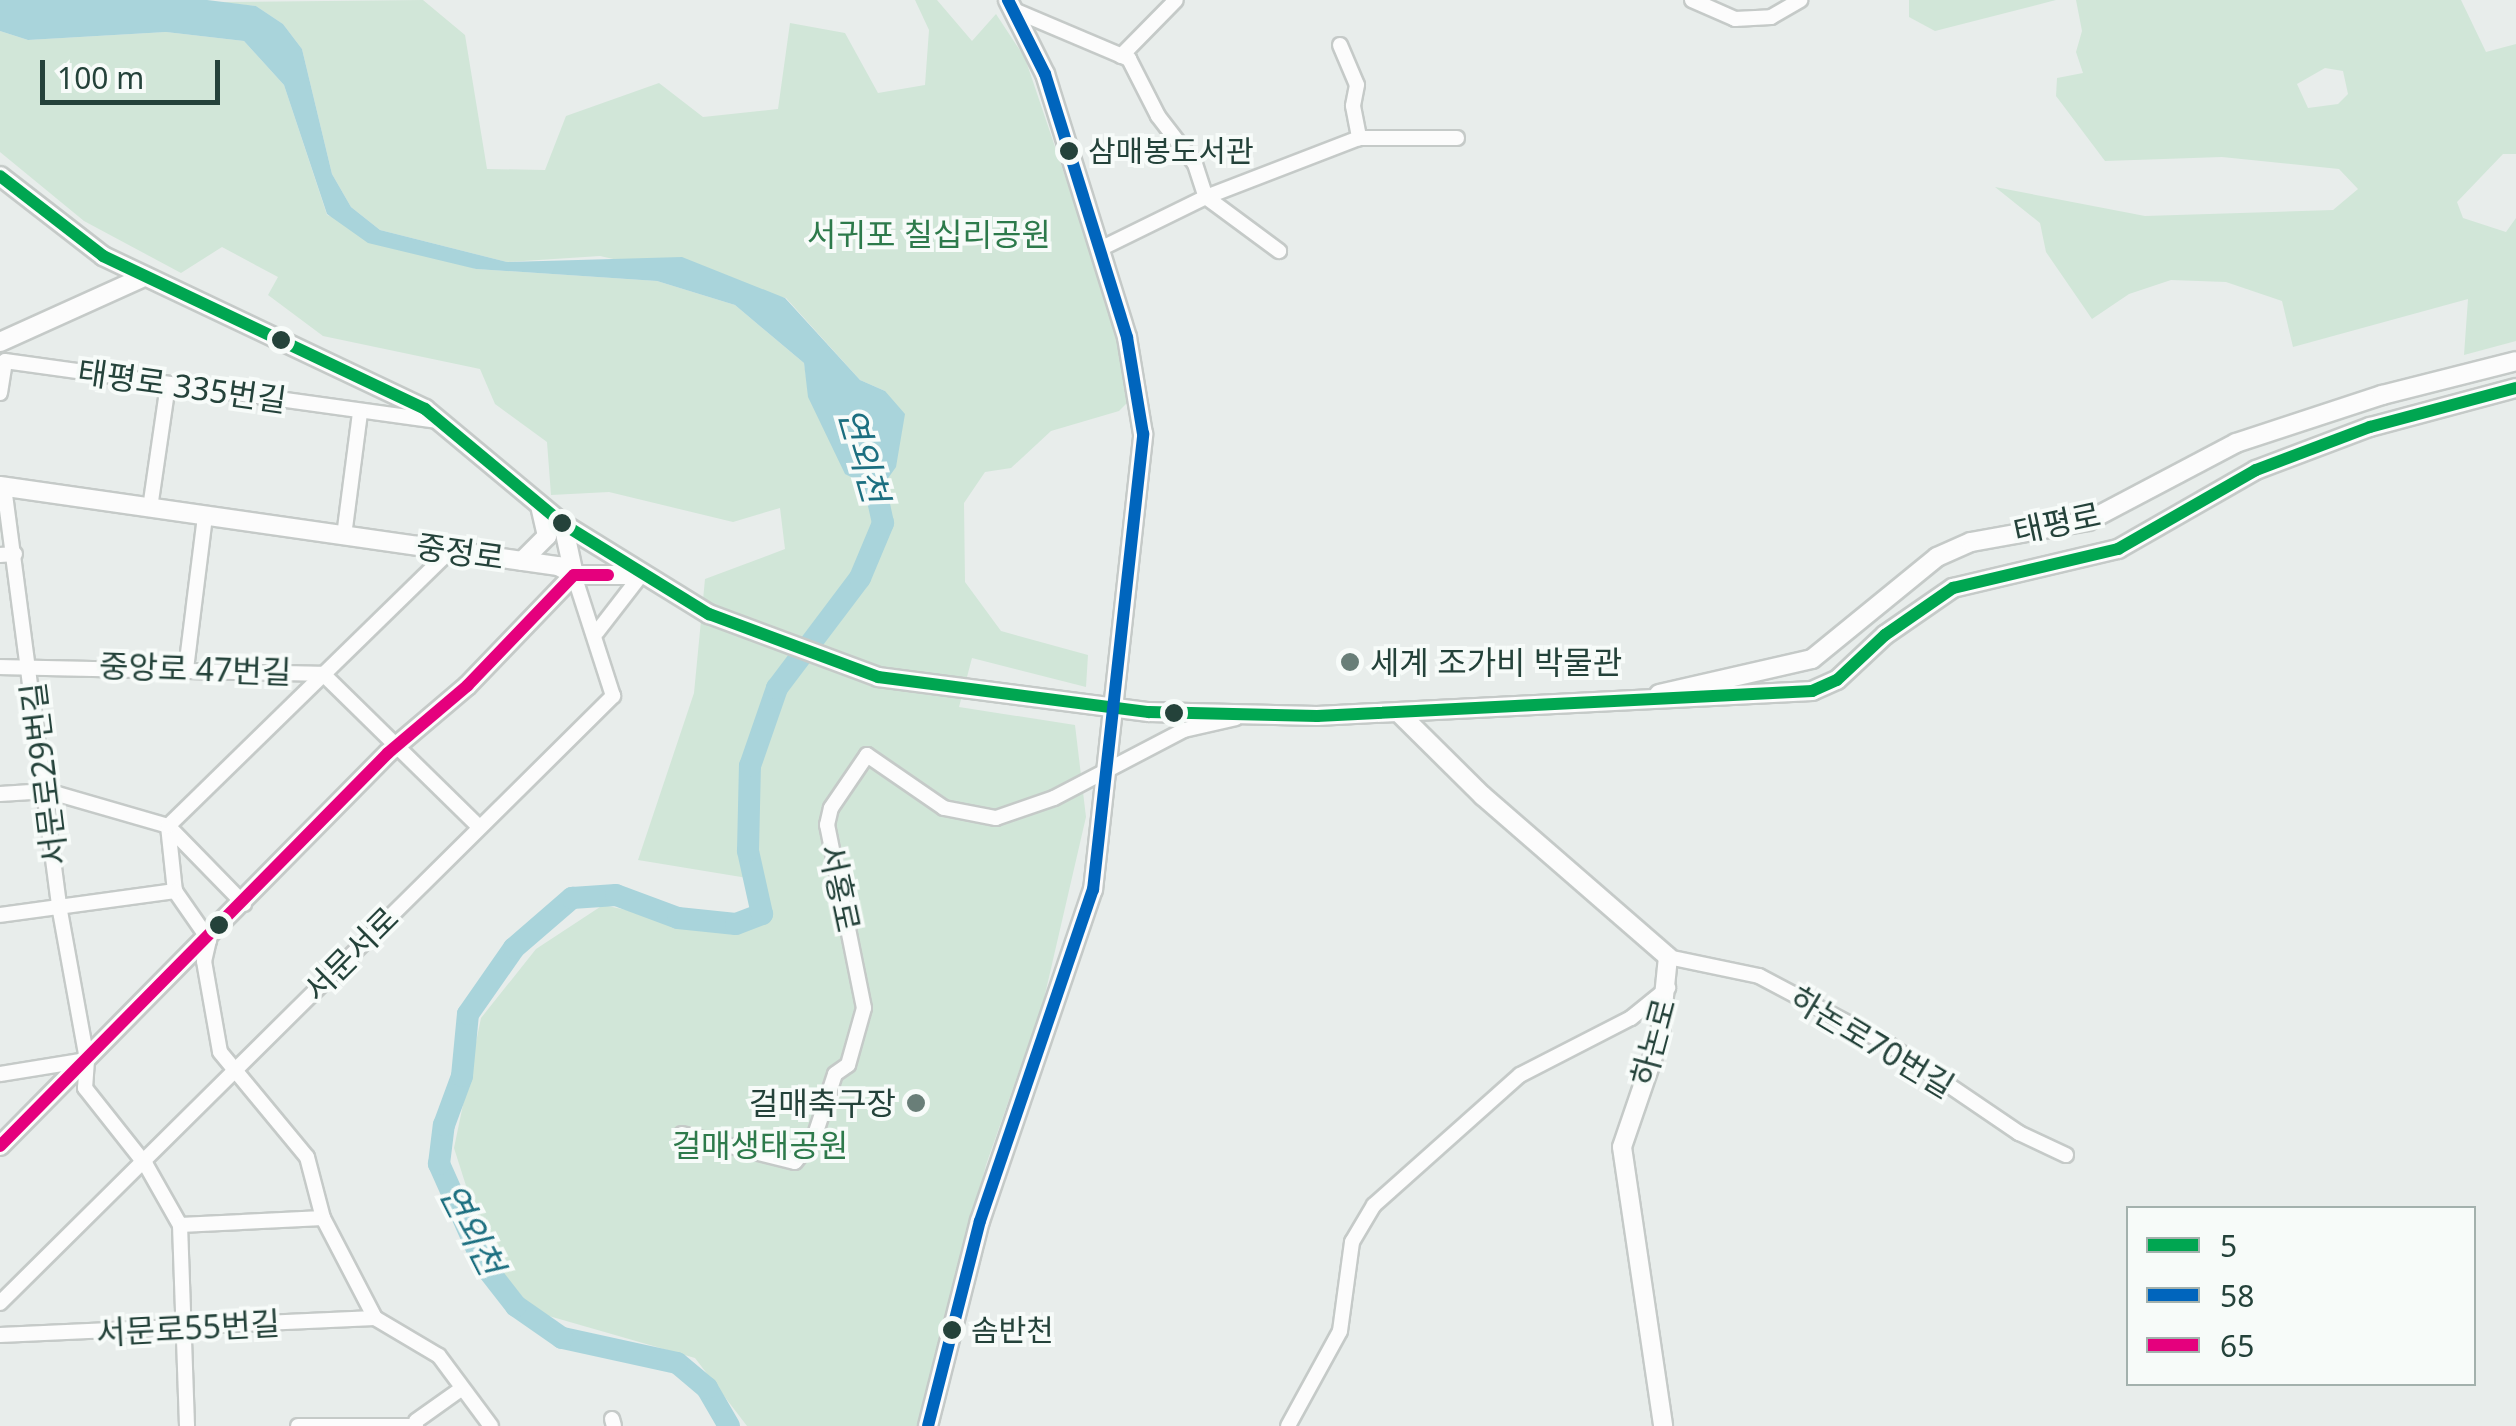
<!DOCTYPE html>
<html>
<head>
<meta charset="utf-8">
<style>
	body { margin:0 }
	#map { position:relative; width:2516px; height:1426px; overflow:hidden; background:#e8edeb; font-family:"Noto Sans","Noto Sans KR",sans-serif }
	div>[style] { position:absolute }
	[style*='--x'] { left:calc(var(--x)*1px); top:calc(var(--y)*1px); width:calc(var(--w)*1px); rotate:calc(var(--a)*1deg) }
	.green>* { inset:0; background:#d1e6d8 }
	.water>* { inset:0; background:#a9d4db }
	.river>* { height:22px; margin:-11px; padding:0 11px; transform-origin:11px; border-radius:11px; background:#a9d4db }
	.roads { filter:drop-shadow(2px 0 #c5cac8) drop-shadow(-2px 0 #c5cac8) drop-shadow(0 2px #c5cac8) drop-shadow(0 -2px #c5cac8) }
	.minor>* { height:14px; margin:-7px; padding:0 7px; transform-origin:7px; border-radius:7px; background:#fcfcfc }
	.tertiary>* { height:18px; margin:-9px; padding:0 9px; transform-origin:9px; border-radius:9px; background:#fcfcfc }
	.bus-1>* { height:12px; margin:-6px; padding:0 6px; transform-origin:6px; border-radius:6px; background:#00a651 }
	.bus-2>* { height:12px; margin:-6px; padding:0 6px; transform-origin:6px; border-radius:6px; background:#0065bd }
	.bus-3>* { height:12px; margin:-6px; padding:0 6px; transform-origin:6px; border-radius:6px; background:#e5007d }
	.dots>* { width:28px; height:28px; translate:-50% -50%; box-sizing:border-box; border:5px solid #f7fbf9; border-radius:50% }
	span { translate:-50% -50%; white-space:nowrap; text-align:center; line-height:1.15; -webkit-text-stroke:8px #f7fbf9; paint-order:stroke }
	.bus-label { font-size:30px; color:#24423a }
	.left { translate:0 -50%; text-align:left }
	.park-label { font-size:32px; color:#2d7a4b }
	.street-label { font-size:32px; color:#24423a }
	.poi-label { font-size:32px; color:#24423a }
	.right { translate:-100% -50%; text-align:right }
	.water-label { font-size:35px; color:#1c6f80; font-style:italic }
	.legend { position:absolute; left:2126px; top:1206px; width:350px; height:180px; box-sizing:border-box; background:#f7fbf9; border:2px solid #a3b1ad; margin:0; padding:12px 18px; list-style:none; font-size:30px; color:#24423a }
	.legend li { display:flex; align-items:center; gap:20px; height:50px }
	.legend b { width:50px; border:2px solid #a3b1ad }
	.scale { position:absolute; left:40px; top:60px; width:180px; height:45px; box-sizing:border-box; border:5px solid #24423a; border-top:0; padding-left:12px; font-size:30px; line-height:35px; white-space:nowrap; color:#24423a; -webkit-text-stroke:8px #f7fbf9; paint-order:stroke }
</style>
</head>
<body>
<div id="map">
	<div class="green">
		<div style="clip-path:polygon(423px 0,465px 35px,487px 169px,545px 170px,566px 116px,659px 83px,703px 117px,778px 109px,790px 23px,845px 33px,878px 93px,925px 85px,929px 30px,915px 0,937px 0,972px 41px,996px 14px,1025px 58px,1138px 392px,1119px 411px,1051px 431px,1011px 468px,985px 472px,964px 503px,965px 582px,1001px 631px,1088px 655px,1086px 687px,972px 658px,959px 707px,1075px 725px,1086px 817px,1043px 1003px,986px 1165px,920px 1426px,747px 1426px,695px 1358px,535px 1312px,488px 1255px,454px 1148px,481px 1018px,536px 949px,603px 905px,707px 927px,766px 919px,765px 881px,638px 860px,694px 693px,705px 579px,785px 549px,780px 508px,733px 522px,609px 492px,551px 495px,547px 442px,495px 404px,480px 369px,323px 336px,268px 295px,278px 277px,222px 247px,181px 273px,84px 221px,0 152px,0 31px,28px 40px,166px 32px,244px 41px,284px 85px,327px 215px,476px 269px,657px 281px,735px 305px,804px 363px,809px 397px,885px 391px,860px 380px,786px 298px,600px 256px,507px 262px,380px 230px,351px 207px,332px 174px,302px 49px,283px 24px,256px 6px,218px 2px)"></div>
		<div style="clip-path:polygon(1909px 0,2056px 0,1935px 31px,1909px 17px)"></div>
		<div style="clip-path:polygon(evenodd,2076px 0,2461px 0,2486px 52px,2516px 44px,2516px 154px,2503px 154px,2457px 202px,2463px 218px,2506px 232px,2516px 218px,2516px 341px,2464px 355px,2468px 299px,2293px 347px,2282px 301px,2226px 282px,2171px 280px,2129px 294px,2092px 319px,2046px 252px,2040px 223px,1995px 187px,2145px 216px,2333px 210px,2358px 189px,2339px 169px,2222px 157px,2105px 161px,2056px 96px,2057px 78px,2083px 73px,2076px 52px,2082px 31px,2076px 0,2325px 68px,2343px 71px,2348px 94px,2338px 104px,2308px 108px,2297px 84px,2325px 68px)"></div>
	</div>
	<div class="water">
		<div style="clip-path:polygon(0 0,207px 0,256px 6px,283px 24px,302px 49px,332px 174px,351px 207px,380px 230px,507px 262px,682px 257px,785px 298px,860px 380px,885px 391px,905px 414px,896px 467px,879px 491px,845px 474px,808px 397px,804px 363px,735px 305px,657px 281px,476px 269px,368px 243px,327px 214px,284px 85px,244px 41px,166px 32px,28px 40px,0 31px)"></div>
	</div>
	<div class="river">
		<div style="--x:729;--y:1426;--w:44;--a:-120.1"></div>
		<div style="--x:707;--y:1388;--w:39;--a:-140"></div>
		<div style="--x:677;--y:1363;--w:118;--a:-167.7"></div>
		<div style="--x:562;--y:1338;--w:56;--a:-145.2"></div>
		<div style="--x:516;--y:1306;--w:52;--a:-128"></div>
		<div style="--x:484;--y:1265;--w:111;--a:-114"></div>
		<div style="--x:439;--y:1164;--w:39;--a:-83"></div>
		<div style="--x:444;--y:1125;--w:52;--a:-69.8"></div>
		<div style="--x:462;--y:1076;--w:62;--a:-84.5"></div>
		<div style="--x:468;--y:1014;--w:80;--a:-55.1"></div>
		<div style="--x:514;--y:948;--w:77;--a:-40.8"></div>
		<div style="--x:572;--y:898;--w:44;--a:-3.9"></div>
		<div style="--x:616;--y:895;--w:66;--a:20.4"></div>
		<div style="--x:678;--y:918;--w:58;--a:5.9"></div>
		<div style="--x:736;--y:924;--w:28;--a:-21"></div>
		<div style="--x:762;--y:914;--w:65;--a:-102.5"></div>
		<div style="--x:748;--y:851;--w:85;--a:-88.7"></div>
		<div style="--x:750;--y:766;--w:83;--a:-70.9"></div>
		<div style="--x:777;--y:688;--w:138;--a:-53"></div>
		<div style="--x:860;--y:578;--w:60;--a:-67.3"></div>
		<div style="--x:883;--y:523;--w:60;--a:-102.4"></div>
	</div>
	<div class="roads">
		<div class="minor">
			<div style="--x:1692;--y:0;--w:47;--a:23.8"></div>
			<div style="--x:1735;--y:19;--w:36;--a:-3"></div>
			<div style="--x:1771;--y:17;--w:34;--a:-30"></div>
			<div style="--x:1016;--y:11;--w:123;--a:23"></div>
			<div style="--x:1129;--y:59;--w:64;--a:63"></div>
			<div style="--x:1158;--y:116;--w:61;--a:52.4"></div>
			<div style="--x:1195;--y:164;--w:35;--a:72"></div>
			<div style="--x:1206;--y:197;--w:91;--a:36.5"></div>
			<div style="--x:1340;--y:45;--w:43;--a:67"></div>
			<div style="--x:1357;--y:85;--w:21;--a:101"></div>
			<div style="--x:1353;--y:106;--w:33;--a:79"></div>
			<div style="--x:1121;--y:56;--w:78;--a:-45.5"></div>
			<div style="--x:1100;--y:249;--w:118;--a:-26.1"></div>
			<div style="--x:1206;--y:197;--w:164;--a:-21.1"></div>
			<div style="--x:1359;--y:138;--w:98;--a:0"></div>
			<div style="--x:5;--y:361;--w:439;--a:7.9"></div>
			<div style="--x:0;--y:393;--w:32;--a:-81"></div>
			<div style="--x:4;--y:487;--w:428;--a:82.5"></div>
			<div style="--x:60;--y:911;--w:151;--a:79.7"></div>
			<div style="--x:87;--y:1060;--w:28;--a:94"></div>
			<div style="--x:85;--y:1088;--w:98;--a:51.6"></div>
			<div style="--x:146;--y:1165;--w:69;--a:60.5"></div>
			<div style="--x:180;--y:1225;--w:201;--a:88"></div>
			<div style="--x:150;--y:508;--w:125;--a:-81.7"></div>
			<div style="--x:344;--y:536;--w:125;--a:-82.6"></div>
			<div style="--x:0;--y:555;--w:15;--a:-4"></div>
			<div style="--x:597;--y:632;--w:72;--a:-52.3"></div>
			<div style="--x:0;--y:667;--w:323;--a:1.2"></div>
			<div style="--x:323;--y:674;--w:217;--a:44.4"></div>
			<div style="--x:186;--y:669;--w:154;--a:-82.9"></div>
			<div style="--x:0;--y:794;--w:47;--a:-3.7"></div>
			<div style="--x:47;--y:791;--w:126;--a:16.1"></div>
			<div style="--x:168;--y:826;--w:109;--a:45.7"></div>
			<div style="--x:168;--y:826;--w:65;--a:83.9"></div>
			<div style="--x:175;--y:891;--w:60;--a:55.2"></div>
			<div style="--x:209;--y:940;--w:22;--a:103"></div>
			<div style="--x:204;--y:961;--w:92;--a:80"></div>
			<div style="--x:220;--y:1052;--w:136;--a:50.4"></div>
			<div style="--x:307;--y:1157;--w:63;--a:75.3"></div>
			<div style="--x:323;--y:1218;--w:113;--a:62.5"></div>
			<div style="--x:375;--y:1318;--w:74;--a:30.7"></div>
			<div style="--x:439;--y:1356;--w:87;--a:53.4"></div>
			<div style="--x:168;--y:826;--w:394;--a:-44.3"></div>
			<div style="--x:0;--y:915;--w:177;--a:-7.8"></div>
			<div style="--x:1668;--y:957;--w:93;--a:11.8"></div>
			<div style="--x:1759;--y:976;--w:149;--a:27.9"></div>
			<div style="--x:1891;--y:1046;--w:155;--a:34.2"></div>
			<div style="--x:2019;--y:1133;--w:52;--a:25.1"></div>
			<div style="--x:0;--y:1074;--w:87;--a:-9.2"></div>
			<div style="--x:682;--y:1134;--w:116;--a:13.9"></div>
			<div style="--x:795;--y:1162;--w:31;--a:-52"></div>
			<div style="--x:814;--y:1138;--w:67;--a:-71.8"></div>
			<div style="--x:835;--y:1074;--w:16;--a:-35"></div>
			<div style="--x:848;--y:1065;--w:59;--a:-74.3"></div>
			<div style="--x:864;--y:1008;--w:187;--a:-101.4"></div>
			<div style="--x:827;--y:825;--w:17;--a:-77"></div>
			<div style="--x:831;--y:808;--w:64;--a:-55.8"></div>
			<div style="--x:867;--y:755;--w:93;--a:34.5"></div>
			<div style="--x:944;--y:808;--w:53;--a:10.9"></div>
			<div style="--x:996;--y:818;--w:61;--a:-19"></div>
			<div style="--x:1054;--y:798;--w:147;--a:-27.6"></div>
			<div style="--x:1184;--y:730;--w:53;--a:-13"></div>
			<div style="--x:180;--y:1225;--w:143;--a:-2.8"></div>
			<div style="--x:0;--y:1303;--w:863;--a:-44.72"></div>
			<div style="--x:613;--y:696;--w:127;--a:-107.9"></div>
			<div style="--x:0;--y:1335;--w:375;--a:-2.6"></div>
			<div style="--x:612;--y:1419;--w:7;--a:74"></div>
			<div style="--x:416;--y:1421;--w:55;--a:-35.4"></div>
			<div style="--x:298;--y:1426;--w:118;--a:0"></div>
			<div style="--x:1288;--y:1426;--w:108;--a:-61.3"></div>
			<div style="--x:1340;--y:1331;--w:90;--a:-82.3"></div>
			<div style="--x:1352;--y:1242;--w:43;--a:-59.3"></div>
			<div style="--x:1374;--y:1205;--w:195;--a:-41.7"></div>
			<div style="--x:1520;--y:1075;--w:125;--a:-27.2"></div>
			<div style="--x:1631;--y:1018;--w:48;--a:-39"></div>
		</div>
		<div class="tertiary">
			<div style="--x:0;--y:176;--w:130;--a:37.8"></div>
			<div style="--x:103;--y:256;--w:357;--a:25.4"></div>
			<div style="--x:425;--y:409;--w:180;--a:39.8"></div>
			<div style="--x:563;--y:524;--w:172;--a:31.7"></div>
			<div style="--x:709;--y:614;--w:180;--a:20.4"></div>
			<div style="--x:878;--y:677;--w:273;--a:7.4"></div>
			<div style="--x:1149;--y:712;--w:168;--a:1.4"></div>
			<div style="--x:1317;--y:716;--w:496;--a:-2.9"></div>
			<div style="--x:1812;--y:691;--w:27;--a:-24"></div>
			<div style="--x:1837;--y:680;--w:66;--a:-43.2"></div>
			<div style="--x:1885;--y:635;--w:83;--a:-34.7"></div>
			<div style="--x:1953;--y:588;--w:170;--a:-13.3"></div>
			<div style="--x:2118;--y:549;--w:159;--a:-29.8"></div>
			<div style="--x:2256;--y:470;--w:122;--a:-20.7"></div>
			<div style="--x:2370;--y:427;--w:151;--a:-15"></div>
			<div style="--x:0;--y:342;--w:156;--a:-24.3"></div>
			<div style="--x:0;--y:486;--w:564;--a:8.16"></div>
			<div style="--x:558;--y:566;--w:18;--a:29"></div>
			<div style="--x:563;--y:524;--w:52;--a:77.8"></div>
			<div style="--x:522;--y:561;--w:35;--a:-45"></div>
			<div style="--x:547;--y:536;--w:32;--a:-103"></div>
			<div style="--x:1659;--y:694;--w:157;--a:-12.9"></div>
			<div style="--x:1812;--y:659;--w:161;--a:-39.2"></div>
			<div style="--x:1937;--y:557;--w:37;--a:-24"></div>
			<div style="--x:1971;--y:542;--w:119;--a:-10.2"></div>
			<div style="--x:2088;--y:521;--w:167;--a:-27.8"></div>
			<div style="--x:2236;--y:443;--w:154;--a:-18.2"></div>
			<div style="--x:2382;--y:395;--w:138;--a:-14.2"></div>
			<div style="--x:1399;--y:713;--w:118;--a:44.7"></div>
			<div style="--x:1483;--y:796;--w:245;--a:41"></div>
			<div style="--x:1668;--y:957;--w:79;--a:95.8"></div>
			<div style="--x:1660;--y:1036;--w:117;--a:108.9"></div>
			<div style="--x:1622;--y:1147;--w:282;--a:81.6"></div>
			<div style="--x:0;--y:1146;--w:552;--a:-45.37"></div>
			<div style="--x:388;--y:753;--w:104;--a:-40.3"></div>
			<div style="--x:467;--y:686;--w:154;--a:-46.1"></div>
			<div style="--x:574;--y:575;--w:67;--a:0"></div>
			<div style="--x:928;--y:1426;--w:211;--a:-75.8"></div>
			<div style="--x:980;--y:1221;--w:350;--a:-71.2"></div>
			<div style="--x:1093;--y:890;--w:459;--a:-83.7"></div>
			<div style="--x:1143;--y:434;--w:98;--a:-99.4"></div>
			<div style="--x:1127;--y:337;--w:275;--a:-107.3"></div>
			<div style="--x:1045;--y:74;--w:83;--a:-116.6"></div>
		</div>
	</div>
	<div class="bus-1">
		<div style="--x:0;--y:176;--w:130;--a:37.8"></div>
		<div style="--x:103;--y:256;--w:357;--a:25.4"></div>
		<div style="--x:425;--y:409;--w:180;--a:39.8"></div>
		<div style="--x:563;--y:524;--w:172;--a:31.7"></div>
		<div style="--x:709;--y:614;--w:180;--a:20.4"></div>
		<div style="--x:878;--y:677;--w:273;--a:7.4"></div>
		<div style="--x:1149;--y:712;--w:168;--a:1.4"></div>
		<div style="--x:1317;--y:716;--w:496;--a:-2.9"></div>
		<div style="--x:1812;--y:691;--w:27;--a:-24"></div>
		<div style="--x:1837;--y:680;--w:66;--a:-43.2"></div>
		<div style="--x:1885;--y:635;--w:83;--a:-34.7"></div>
		<div style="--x:1953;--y:588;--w:170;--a:-13.3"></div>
		<div style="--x:2118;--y:549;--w:159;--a:-29.8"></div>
		<div style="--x:2256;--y:470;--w:122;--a:-20.7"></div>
		<div style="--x:2370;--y:427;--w:151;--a:-15"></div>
	</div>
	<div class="bus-2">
		<div style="--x:928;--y:1426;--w:211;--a:-75.8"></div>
		<div style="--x:980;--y:1221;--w:350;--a:-71.2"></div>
		<div style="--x:1093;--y:890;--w:459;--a:-83.7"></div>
		<div style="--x:1143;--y:434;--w:98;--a:-99.4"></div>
		<div style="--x:1127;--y:337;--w:275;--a:-107.3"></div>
		<div style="--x:1045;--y:74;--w:83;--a:-116.6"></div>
	</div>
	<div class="bus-3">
		<div style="--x:0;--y:1146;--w:552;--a:-45.37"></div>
		<div style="--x:388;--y:753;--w:104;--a:-40.3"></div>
		<div style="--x:467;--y:686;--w:154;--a:-46.1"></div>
		<div style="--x:574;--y:575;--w:34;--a:0"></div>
	</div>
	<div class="dots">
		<div style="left:1069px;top:151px;background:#24423a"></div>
		<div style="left:281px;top:340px;background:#24423a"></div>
		<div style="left:562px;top:523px;background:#24423a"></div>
		<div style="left:1350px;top:662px;background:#697e78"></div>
		<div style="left:1174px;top:713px;background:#24423a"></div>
		<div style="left:219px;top:925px;background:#24423a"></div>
		<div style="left:916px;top:1103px;background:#697e78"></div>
		<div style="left:952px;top:1330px;background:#24423a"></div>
	</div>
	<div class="bus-label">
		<span class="left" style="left:1088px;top:151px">삼매봉도서관</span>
		<span class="left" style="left:971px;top:1330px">솜반천</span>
	</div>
	<div class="park-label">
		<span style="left:929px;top:234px">서귀포 칠십리공원</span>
		<span style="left:760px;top:1145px">걸매생태공원</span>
	</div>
	<div class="street-label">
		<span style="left:182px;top:386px;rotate:8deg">태평로 335번길</span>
		<span style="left:2057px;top:523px;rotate:-12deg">태평로</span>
		<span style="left:460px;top:552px;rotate:8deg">중정로</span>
		<span style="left:195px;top:669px;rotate:2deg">중앙로 47번길</span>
		<span style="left:44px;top:774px;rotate:-97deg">서문로29번길</span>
		<span style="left:840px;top:888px;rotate:78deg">서홍로</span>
		<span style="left:351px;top:954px;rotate:-45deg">서문서로</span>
		<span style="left:1653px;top:1042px;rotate:-75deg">하논로</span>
		<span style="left:1872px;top:1042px;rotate:31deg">하논로70번길</span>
		<span style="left:188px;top:1328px;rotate:-3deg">서문로55번길</span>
	</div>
	<div class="poi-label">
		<span class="left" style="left:1370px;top:662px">세계 조가비 박물관</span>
		<span class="right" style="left:896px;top:1103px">걸매축구장</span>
	</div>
	<div class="water-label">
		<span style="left:864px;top:455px;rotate:74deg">연외천</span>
		<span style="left:472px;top:1229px;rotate:63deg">연외천</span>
	</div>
	<ul class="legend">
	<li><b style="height:12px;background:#00a651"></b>5</li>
	<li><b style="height:12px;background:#0065bd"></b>58</li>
	<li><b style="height:12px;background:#e5007d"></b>65</li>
	</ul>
	<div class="scale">100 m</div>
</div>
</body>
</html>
